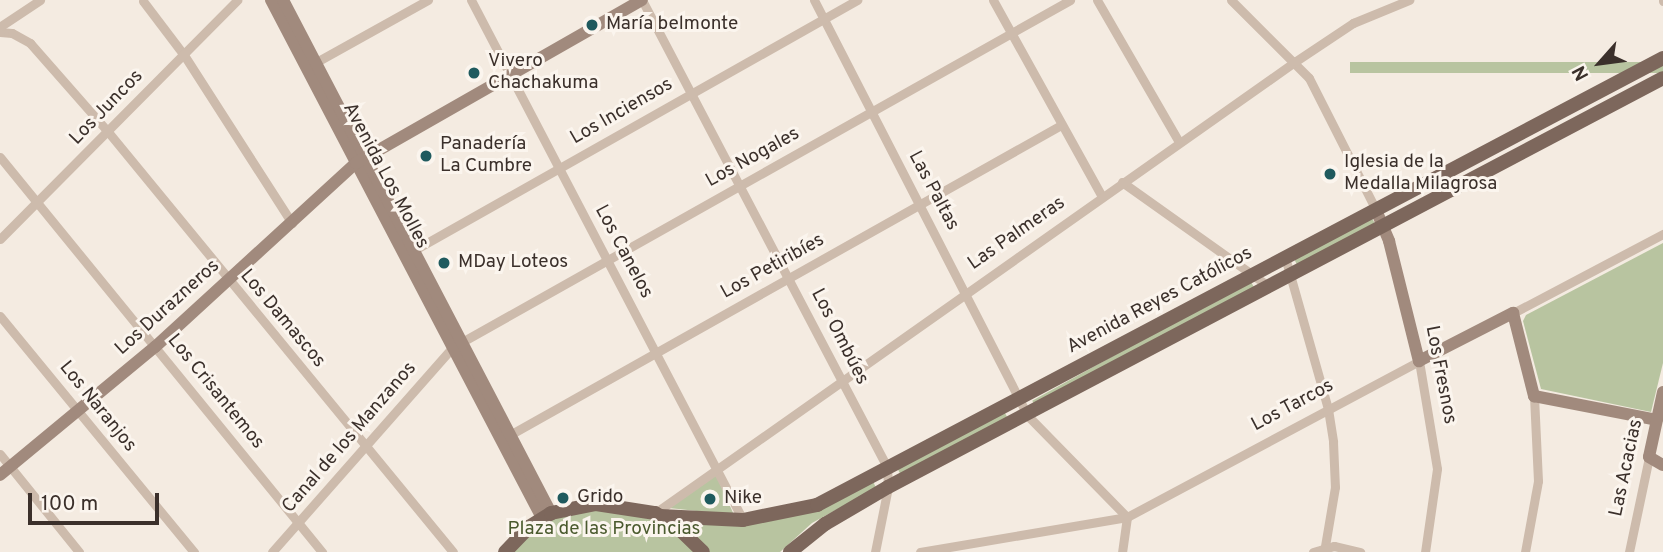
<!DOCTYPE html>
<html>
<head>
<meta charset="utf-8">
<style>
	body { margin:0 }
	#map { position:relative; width:1663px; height:552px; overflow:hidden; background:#f4ebe1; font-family:Overpass,sans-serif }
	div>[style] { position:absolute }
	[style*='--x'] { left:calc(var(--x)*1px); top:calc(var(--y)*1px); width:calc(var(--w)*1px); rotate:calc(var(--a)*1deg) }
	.green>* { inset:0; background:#b8c4a0; transform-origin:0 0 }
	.street>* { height:9px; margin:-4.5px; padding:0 4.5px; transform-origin:4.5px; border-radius:4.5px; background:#cdbbac }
	.secondary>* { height:12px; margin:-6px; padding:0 6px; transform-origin:6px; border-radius:6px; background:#a18a7d }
	.primary>* { height:14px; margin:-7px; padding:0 7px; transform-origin:7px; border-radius:7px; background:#7d675c }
	.dots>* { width:19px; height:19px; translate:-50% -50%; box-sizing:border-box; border:4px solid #fbf5ee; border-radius:50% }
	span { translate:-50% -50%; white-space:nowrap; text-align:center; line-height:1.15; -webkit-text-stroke:6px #fbf5ee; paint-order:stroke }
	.poi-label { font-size:19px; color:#3b302b }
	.left { translate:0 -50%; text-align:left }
	.street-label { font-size:19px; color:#3b302b }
	.park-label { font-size:19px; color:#4a5a2e }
	.north { position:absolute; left:1565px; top:28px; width:70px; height:70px; -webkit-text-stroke:5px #fbf5ee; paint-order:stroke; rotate:242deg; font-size:19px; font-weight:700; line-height:28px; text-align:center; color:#3b302b }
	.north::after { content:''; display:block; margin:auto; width:24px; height:32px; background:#3b302b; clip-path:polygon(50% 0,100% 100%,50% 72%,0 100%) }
	.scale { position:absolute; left:28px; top:493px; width:131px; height:32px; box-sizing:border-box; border:4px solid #3b302b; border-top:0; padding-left:9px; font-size:21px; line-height:24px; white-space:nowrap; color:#3b302b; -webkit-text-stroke:5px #fbf5ee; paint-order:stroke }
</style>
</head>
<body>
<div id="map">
	<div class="green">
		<div style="left:1663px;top:62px;width:11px;height:313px;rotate:90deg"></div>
		<div style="left:1372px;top:218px;width:9px;height:88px;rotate:63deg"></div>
		<div style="clip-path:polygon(1663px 243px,1663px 363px,1651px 412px,1541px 389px,1523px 321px,1526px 315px)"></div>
		<div style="left:1250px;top:280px;width:10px;height:249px;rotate:61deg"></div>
		<div style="left:1004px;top:411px;width:9px;height:121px;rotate:63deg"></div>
		<div style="clip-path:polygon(716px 475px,734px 515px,669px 508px)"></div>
		<div style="clip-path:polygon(873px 481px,876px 488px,812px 523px,780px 552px,707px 552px,681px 526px,683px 522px,741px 524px)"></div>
		<div style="clip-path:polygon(626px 510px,670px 526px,699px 552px,511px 552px,545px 521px,575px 511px)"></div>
	</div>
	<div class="street">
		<div style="--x:471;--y:0;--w:587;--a:62.39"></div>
		<div style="--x:642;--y:0;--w:527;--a:62.32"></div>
		<div style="--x:887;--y:467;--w:20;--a:87"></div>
		<div style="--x:888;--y:487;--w:66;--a:101.3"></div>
		<div style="--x:814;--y:0;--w:466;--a:62.8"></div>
		<div style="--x:1027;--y:415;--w:143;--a:45.6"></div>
		<div style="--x:1127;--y:517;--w:35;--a:98"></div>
		<div style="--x:993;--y:0;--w:223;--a:61"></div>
		<div style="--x:1097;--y:0;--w:164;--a:60"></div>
		<div style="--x:1231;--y:0;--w:110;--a:45"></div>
		<div style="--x:1309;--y:78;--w:148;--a:63.1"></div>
		<div style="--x:1663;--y:0;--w:1;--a:90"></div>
		<div style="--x:143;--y:1;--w:68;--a:52.8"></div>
		<div style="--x:184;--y:55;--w:200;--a:57.3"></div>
		<div style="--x:0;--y:32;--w:12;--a:5"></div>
		<div style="--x:12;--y:33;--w:21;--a:29"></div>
		<div style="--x:30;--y:43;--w:120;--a:48.7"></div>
		<div style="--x:109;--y:133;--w:542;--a:50.61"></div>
		<div style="--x:0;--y:32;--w:6;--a:-81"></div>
		<div style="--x:1;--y:26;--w:47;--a:-33.7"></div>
		<div style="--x:311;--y:65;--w:134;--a:-29.1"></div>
		<div style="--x:0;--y:157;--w:510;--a:50.81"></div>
		<div style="--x:1122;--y:182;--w:181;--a:35.4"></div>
		<div style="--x:0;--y:239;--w:337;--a:-45.2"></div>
		<div style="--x:409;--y:253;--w:515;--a:-29.45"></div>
		<div style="--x:1285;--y:257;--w:158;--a:74.2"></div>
		<div style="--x:1328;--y:409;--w:33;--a:81"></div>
		<div style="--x:1333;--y:442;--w:45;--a:87.5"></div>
		<div style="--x:1335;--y:487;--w:66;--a:99.6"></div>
		<div style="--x:1513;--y:313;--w:170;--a:-27.8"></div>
		<div style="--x:0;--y:316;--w:306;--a:50.6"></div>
		<div style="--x:506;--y:437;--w:637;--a:-29.34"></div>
		<div style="--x:0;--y:454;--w:126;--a:51.1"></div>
		<div style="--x:655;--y:513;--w:784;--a:-35.19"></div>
		<div style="--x:1296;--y:61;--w:69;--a:-33.7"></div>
		<div style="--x:1353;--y:23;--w:61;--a:-22.3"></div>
		<div style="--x:272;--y:552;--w:273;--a:-48.6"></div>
		<div style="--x:453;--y:347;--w:708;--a:-29.35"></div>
		<div style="--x:920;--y:552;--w:210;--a:-9.6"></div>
		<div style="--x:1127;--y:517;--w:331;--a:-28.1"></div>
		<div style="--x:1419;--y:361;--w:109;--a:80.5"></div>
		<div style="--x:1437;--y:469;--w:84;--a:98.2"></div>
		<div style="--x:1313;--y:552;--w:22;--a:-16"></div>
		<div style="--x:1334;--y:546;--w:27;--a:13"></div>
		<div style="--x:1525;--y:552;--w:72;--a:-79.6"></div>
		<div style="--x:1538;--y:481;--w:85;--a:-92.7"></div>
		<div style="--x:1629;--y:552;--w:97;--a:-78.1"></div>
	</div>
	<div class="secondary">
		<div style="--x:271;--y:0;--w:585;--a:62.38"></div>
		<div style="--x:283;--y:0;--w:579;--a:62.42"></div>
		<div style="--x:1376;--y:210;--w:34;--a:67"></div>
		<div style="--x:1389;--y:241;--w:124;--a:76"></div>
		<div style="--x:1419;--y:361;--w:106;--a:-27.1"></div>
		<div style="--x:1513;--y:313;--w:86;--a:75.8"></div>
		<div style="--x:1534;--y:396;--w:125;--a:11"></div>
		<div style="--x:1663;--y:392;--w:66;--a:102.2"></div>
		<div style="--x:1649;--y:457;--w:16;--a:30"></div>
		<div style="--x:0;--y:475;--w:201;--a:-39.6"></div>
		<div style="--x:155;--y:347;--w:273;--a:-42.5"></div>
		<div style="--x:356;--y:163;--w:329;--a:-29.7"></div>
	</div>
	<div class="primary">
		<div style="--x:660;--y:516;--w:83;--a:2.8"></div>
		<div style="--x:743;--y:520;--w:76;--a:-11.5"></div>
		<div style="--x:817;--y:505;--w:957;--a:-27.85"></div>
		<div style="--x:505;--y:552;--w:35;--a:-46"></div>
		<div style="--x:529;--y:527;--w:26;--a:-32"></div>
		<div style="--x:551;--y:513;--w:46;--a:-11.3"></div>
		<div style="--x:596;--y:504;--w:60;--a:8.7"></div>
		<div style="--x:655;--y:513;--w:22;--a:30"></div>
		<div style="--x:674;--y:524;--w:40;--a:44"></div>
		<div style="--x:790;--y:552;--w:45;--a:-38.7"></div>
		<div style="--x:825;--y:524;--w:73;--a:-30.4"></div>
		<div style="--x:888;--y:487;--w:876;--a:-27.82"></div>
	</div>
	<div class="dots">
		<div style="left:592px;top:25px;background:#1f5a5e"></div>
		<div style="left:474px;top:73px;background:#1f5a5e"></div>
		<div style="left:426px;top:156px;background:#1f5a5e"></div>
		<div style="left:1330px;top:174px;background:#1f5a5e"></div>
		<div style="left:444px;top:263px;background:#1f5a5e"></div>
		<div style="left:563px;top:498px;background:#1f5a5e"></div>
		<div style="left:710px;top:499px;background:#1f5a5e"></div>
	</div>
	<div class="poi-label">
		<span class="left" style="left:606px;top:25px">María belmonte</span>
		<span class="left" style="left:488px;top:73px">Vivero<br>Chachakuma</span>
		<span class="left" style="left:440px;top:156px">Panadería<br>La Cumbre</span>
		<span class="left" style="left:1344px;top:174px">Iglesia de la<br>Medalla Milagrosa</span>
		<span class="left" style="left:458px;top:263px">MDay Loteos</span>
		<span class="left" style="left:577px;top:498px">Grido</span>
		<span class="left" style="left:724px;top:499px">Nike</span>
	</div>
	<div class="street-label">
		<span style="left:107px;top:108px;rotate:-46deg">Los Juncos</span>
		<span style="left:622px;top:112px;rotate:-30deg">Los Inciensos</span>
		<span style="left:753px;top:158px;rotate:-29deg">Los Nogales</span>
		<span style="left:385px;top:176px;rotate:62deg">Avenida Los Molles</span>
		<span style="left:933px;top:191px;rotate:62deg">Las Paltas</span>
		<span style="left:1017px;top:234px;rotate:-35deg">Las Palmeras</span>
		<span style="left:623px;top:252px;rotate:62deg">Los Canelos</span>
		<span style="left:773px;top:267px;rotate:-29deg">Los Petiribíes</span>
		<span style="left:1160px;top:301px;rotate:-28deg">Avenida Reyes Católicos</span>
		<span style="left:168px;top:308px;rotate:-42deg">Los Durazneros</span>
		<span style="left:282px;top:319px;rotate:50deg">Los Damascos</span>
		<span style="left:839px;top:337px;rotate:63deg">Los Ombúes</span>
		<span style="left:1440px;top:375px;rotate:79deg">Los Fresnos</span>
		<span style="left:215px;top:392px;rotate:51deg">Los Crisantemos</span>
		<span style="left:1293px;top:406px;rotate:-28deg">Los Tarcos</span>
		<span style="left:97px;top:407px;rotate:51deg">Los Naranjos</span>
		<span style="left:350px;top:438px;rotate:-49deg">Canal de los Manzanos</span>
		<span style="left:1627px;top:468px;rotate:-78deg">Las Acacias</span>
	</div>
	<div class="park-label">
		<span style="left:604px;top:530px">Plaza de las Provincias</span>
	</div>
	<div class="north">N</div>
	<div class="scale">100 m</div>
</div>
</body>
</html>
